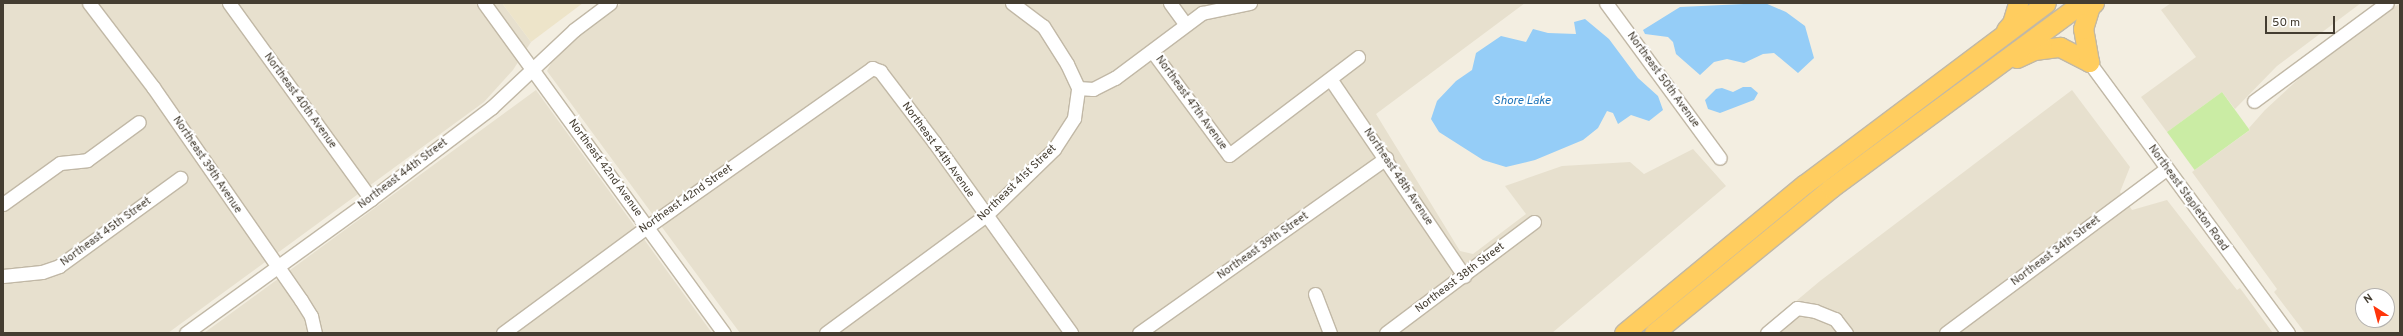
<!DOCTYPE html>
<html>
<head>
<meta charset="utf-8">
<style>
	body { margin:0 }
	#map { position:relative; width:2403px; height:336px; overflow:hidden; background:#f3eee1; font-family:Overpass,sans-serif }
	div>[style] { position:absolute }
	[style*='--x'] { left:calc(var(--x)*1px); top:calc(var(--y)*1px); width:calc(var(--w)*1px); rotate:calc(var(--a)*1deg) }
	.residential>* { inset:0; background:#e7e0ce }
	.education>* { inset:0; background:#ede4c9 }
	.green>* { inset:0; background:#caeca4; transform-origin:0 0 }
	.water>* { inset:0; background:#95cdf7 }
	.roads { filter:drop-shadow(1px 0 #c1b8a6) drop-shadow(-1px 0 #c1b8a6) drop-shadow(0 1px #c1b8a6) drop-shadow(0 -1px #c1b8a6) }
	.minor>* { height:13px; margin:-6.5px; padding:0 6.5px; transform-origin:6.5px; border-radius:6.5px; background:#fff }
	.highway>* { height:19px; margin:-9.5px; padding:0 9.5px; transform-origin:9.5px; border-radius:9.5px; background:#ffcd5f }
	span { translate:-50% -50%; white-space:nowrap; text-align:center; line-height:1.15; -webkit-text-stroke:4px #fff; paint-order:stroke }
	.street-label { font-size:11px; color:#443d31 }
	.water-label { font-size:12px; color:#2175b9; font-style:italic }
	.frame { position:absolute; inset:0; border:4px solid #443d31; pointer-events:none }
	.north { position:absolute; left:2355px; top:288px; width:40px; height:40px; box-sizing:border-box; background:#fff; border:1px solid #b4b1ad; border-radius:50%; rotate:324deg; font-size:11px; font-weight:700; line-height:16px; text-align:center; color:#443d31 }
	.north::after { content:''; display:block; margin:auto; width:14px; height:18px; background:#ff350b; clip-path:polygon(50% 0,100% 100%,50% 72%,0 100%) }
	.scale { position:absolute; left:2265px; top:16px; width:70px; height:18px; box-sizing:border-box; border:2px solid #443d31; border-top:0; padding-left:5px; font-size:12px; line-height:14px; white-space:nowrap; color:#443d31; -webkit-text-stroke:3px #fff; paint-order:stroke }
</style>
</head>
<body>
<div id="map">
	<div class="residential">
		<div style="clip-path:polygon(3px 3px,502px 3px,531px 42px,513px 70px,484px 102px,168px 333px,3px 333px)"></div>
		<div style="clip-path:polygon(622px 3px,1525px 3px,1376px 114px,1460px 251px,1473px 254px,1526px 214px,1505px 186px,1562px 166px,1630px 162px,1644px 174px,1693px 149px,1726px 186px,1552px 333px,740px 333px,547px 71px,557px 52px)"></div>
		<div style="clip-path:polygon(2171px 3px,2361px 3px,2277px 66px,2235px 109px,2222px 92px,2167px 132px,2141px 97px,2196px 57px,2161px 10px)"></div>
		<div style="clip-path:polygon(evenodd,2400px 3px,2400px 333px,2305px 333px,2274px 292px,2277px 289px,2192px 172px,2250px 130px,2249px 128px,2265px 110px,2305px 73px,2400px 3px,2363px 296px,2387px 296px,2387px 320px,2363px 320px,2363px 296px)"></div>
		<div style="clip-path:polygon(536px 90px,712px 333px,204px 333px)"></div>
		<div style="clip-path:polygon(2072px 90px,2130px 167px,2120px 192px,2132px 210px,2167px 200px,2237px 290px,2240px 288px,2273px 333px,1758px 333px,1820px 281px)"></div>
	</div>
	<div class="education">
		<div style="clip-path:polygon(502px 3px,583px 3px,531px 42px)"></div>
	</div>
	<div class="green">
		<div style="left:2222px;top:92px;width:47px;height:68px;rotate:54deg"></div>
	</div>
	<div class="water">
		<div style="clip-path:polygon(1765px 3px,1786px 12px,1805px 26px,1814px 58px,1798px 73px,1774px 53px,1763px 54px,1744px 63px,1727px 59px,1714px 62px,1700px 75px,1676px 54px,1673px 42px,1668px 37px,1645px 34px,1643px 30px,1680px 7px)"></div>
		<div style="clip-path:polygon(1585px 19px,1609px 39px,1638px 78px,1658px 96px,1663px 110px,1649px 121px,1631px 115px,1618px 124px,1613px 113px,1607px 111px,1598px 128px,1583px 140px,1535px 160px,1506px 167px,1483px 160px,1439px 132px,1431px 119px,1437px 101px,1456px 81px,1472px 70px,1476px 53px,1501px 36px,1526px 42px,1533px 29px,1548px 33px,1576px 34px,1574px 22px)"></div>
		<div style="clip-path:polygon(1743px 87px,1751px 87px,1758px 93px,1754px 100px,1720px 113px,1708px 109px,1705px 100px,1716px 89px,1722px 88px,1733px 92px)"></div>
	</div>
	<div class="roads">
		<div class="minor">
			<div style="--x:89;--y:3;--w:106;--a:52.7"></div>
			<div style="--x:153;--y:87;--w:259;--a:55.2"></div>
			<div style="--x:301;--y:300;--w:19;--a:58"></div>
			<div style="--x:311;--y:316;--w:17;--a:77"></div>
			<div style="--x:229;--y:3;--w:242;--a:54.1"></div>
			<div style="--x:484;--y:3;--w:408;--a:54"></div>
			<div style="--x:1012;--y:3;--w:39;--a:37"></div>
			<div style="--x:1043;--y:26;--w:45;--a:57.7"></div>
			<div style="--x:1067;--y:64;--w:26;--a:65"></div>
			<div style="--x:1170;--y:3;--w:26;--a:54"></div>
			<div style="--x:1606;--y:3;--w:192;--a:53.7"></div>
			<div style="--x:1152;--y:51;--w:129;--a:53.5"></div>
			<div style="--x:1229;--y:155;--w:162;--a:-37.2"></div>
			<div style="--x:2089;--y:62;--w:336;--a:53.7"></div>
			<div style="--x:1331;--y:80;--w:237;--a:55.8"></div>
			<div style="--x:2254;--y:101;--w:165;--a:-36.4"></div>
			<div style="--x:3;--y:204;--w:70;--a:-35.7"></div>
			<div style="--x:60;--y:163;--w:27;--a:-6"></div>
			<div style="--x:87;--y:160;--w:64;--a:-36.2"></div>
			<div style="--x:3;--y:276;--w:39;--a:-6"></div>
			<div style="--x:42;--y:272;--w:18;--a:-19"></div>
			<div style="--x:59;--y:266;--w:150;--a:-36"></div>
			<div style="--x:1315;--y:294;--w:42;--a:69"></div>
			<div style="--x:186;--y:333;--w:228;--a:-35.9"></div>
			<div style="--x:371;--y:199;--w:151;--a:-37.2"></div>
			<div style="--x:491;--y:108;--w:114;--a:-43.2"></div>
			<div style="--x:574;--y:30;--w:45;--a:-36.9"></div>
			<div style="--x:503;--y:333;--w:179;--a:-36.4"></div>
			<div style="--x:647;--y:227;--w:276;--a:-35.2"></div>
			<div style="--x:872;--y:68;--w:9;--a:21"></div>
			<div style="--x:880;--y:71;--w:89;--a:52.7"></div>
			<div style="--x:934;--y:142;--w:235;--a:54.3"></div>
			<div style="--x:826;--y:333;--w:199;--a:-36.4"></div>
			<div style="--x:986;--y:215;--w:95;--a:-44.1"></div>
			<div style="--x:1054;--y:149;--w:37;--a:-57"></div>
			<div style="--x:1074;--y:118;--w:30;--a:-82"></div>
			<div style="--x:1078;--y:88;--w:15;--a:4"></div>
			<div style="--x:1093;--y:89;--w:25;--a:-27"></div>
			<div style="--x:1115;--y:78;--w:109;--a:-36.8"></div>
			<div style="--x:1202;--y:13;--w:49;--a:-11.8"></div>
			<div style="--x:1139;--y:333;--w:303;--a:-35.3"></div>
			<div style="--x:1386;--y:333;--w:185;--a:-36.9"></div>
			<div style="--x:1767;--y:333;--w:39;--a:-40"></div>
			<div style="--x:1797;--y:308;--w:18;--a:9"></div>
			<div style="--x:1815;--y:311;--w:22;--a:22"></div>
			<div style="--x:1835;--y:319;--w:18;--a:52"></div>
			<div style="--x:1946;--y:333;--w:274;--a:-36.7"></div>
		</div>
		<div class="highway">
			<div style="--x:2006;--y:30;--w:9;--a:-49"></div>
			<div style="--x:2012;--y:23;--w:21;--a:-73"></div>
			<div style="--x:2017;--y:58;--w:19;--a:-25"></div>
			<div style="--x:2034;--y:50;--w:26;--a:-7"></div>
			<div style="--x:2060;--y:47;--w:33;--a:27"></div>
			<div style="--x:2089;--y:62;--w:34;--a:-100"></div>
			<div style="--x:2083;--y:29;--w:24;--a:-73"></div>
			<div style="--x:2090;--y:6;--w:5;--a:-37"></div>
			<div style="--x:1624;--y:333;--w:234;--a:-39.5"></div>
			<div style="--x:1805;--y:184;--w:301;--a:-36.9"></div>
			<div style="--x:1654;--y:333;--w:229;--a:-39.3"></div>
			<div style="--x:1831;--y:188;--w:312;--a:-36.4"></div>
		</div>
	</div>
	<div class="street-label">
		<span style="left:1663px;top:80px;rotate:54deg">Northeast 50th Avenue</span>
		<span style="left:300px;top:101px;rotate:54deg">Northeast 40th Avenue</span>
		<span style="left:1191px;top:103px;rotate:54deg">Northeast 47th Avenue</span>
		<span style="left:938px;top:150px;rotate:54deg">Northeast 44th Avenue</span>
		<span style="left:207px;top:165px;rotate:56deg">Northeast 39th Avenue</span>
		<span style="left:605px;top:168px;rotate:54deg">Northeast 42nd Avenue</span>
		<span style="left:403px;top:174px;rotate:-37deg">Northeast 44th Street</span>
		<span style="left:1398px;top:177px;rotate:56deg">Northeast 48th Avenue</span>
		<span style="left:1017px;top:183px;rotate:-44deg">Northeast 41st Street</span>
		<span style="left:2188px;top:198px;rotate:54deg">Northeast Stapleton Road</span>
		<span style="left:686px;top:199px;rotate:-35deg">Northeast 42nd Street</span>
		<span style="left:106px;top:232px;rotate:-36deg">Northeast 45th Street</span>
		<span style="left:1263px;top:246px;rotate:-35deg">Northeast 39th Street</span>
		<span style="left:2056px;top:251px;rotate:-37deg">Northeast 34th Street</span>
		<span style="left:1460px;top:278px;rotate:-37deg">Northeast 38th Street</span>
	</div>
	<div class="water-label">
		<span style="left:1522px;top:102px">Shore Lake</span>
	</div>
	<div class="frame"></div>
	<div class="north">N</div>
	<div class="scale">50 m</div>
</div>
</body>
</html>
